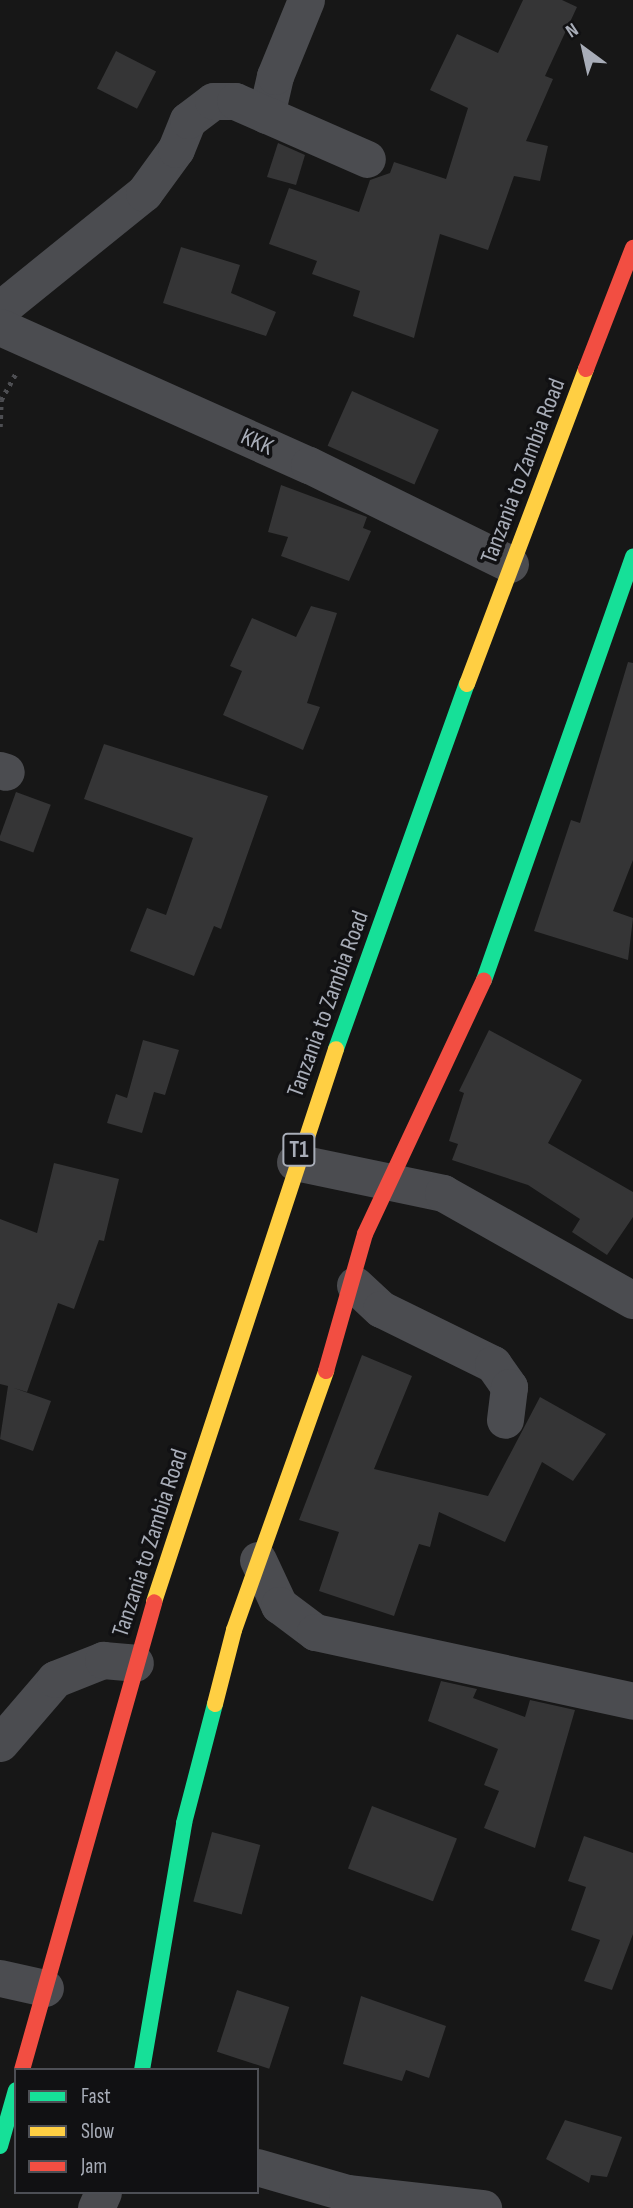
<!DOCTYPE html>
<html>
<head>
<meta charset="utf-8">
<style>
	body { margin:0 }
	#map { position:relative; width:633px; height:2208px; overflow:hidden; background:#171717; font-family:"Sofia Sans Condensed",sans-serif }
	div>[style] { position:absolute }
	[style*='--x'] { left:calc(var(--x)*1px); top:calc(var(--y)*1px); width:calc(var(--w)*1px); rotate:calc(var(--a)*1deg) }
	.building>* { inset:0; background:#353536; transform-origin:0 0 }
	.path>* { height:4.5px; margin-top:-2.25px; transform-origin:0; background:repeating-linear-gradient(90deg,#4d4e52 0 3.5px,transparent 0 8.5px) }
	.street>* { height:37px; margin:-18.5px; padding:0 18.5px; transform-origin:18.5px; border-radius:18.5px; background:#4b4c50 }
	.fast>* { height:16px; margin:-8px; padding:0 8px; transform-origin:8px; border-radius:8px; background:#16e098 }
	.slow>* { height:16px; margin:-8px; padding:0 8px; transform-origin:8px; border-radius:8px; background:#ffcf43 }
	.jam>* { height:16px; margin:-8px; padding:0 8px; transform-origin:8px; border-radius:8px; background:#f24e42 }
	span { translate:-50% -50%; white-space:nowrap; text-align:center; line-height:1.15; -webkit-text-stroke:7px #111113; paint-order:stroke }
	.shield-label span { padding:2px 5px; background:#111113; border:2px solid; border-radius:5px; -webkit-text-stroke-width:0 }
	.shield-label { font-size:23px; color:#a8adb8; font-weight:700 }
	.street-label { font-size:24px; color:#a8adb8 }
	.legend { position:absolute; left:14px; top:2068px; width:245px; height:126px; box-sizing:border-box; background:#111113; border:2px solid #4d4f55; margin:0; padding:9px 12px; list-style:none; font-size:21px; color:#a8adb8 }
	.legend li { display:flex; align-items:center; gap:14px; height:35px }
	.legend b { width:35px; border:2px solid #4d4f55 }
	.north { position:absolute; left:549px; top:14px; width:70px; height:70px; -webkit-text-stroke:5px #111113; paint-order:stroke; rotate:327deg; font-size:19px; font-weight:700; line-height:28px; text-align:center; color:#a8adb8 }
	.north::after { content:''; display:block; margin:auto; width:24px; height:32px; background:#a8adb8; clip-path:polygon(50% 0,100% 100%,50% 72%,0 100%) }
</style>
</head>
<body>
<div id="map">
	<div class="building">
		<div style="clip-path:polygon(523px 0,562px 0,577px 7px,545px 76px,553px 79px,526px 141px,548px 146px,540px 181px,514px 176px,488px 250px,440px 234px,414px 338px,353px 316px,360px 291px,312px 274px,317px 261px,269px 244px,289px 188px,359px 212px,370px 180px,390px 173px,394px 162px,446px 179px,468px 108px,430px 90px,457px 34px,498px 53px)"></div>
		<div style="left:116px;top:51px;width:45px;height:42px;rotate:27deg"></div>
		<div style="clip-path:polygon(278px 143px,305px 155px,296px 185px,267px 177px)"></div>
		<div style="clip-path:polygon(181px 247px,240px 265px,231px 293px,276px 312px,266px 336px,163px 303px)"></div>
		<div style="left:352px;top:391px;width:95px;height:60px;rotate:24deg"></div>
		<div style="clip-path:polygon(281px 485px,367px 517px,363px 528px,371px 531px,349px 581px,281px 556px,288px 537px,268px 532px)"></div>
		<div style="clip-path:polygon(311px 606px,337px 613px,307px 703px,320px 707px,303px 750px,223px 715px,242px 671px,230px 666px,252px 618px,296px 637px)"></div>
		<div style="clip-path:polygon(628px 662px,633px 663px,633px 860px,613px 911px,633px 918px,628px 960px,534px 931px,571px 820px,580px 823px)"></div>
		<div style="clip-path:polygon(104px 744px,268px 796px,221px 929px,214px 926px,194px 976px,130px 951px,147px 908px,166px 915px,193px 838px,84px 799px)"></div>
		<div style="left:16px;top:792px;width:37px;height:51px;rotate:20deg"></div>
		<div style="clip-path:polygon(489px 1030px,582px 1080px,548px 1143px,633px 1192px,633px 1217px,607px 1255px,572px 1232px,580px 1219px,528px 1185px,452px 1160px,458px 1144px,449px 1141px,464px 1093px,459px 1091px)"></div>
		<div style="clip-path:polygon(143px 1040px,179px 1050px,165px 1095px,154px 1092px,142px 1133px,107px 1123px,116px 1094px,127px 1098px)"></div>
		<div style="clip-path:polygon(54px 1163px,119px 1179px,104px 1241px,99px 1240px,74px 1309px,58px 1303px,27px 1392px,14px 1388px,51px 1401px,33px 1451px,0 1439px,8px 1386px,0 1384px,0 1219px,37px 1233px)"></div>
		<div style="clip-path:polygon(362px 1355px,412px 1376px,374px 1469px,488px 1496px,540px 1397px,606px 1434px,573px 1481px,542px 1462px,505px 1542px,439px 1512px,430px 1547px,419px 1544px,394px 1616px,319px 1591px,339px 1532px,299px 1520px)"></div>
		<div style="clip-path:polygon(441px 1681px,477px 1689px,473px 1698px,525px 1717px,530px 1700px,575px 1710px,535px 1848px,484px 1828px,499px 1791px,484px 1785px,498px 1749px,428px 1721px)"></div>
		<div style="left:372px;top:1806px;width:91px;height:67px;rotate:21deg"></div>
		<div style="left:212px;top:1832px;width:50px;height:72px;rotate:15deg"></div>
		<div style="clip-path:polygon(584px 1836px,633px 1853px,633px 1934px,612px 1990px,584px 1981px,600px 1940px,571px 1930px,586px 1887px,568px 1881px)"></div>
		<div style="left:237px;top:1990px;width:55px;height:65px;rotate:18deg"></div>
		<div style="clip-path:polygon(361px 1996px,446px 2026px,429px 2078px,406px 2070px,402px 2081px,343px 2064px)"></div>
		<div style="clip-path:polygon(565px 2120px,622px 2137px,607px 2177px,591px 2175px,589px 2183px,546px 2159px)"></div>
	</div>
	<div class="path">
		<div style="--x:0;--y:427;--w:27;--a:-88"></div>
		<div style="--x:1;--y:400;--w:31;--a:-61"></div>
	</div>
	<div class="street">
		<div style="--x:266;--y:115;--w:40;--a:-77"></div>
		<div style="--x:275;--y:76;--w:82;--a:-67.8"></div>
		<div style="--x:0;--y:309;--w:185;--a:-38.9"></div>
		<div style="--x:144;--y:193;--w:54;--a:-54"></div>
		<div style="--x:176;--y:149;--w:31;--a:-68"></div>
		<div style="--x:188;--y:120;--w:31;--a:-37"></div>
		<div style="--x:213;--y:101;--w:22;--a:0"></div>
		<div style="--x:235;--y:101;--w:144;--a:23.7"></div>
		<div style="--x:0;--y:327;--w:338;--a:24.1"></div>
		<div style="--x:309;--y:465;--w:224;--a:26.2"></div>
		<div style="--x:0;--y:770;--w:6;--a:18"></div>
		<div style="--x:295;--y:1162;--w:151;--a:11.8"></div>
		<div style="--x:443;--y:1193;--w:218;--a:29.4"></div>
		<div style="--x:355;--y:1285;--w:35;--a:43"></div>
		<div style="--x:381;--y:1309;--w:125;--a:26.2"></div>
		<div style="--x:493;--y:1364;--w:28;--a:55"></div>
		<div style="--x:509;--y:1387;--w:33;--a:97"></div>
		<div style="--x:258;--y:1560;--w:50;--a:65"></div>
		<div style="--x:279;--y:1605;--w:45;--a:36.9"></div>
		<div style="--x:315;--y:1632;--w:325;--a:12.2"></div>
		<div style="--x:0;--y:1743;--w:84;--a:-49.3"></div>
		<div style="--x:55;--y:1679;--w:52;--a:-21.6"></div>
		<div style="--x:103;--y:1660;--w:32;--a:5"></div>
		<div style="--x:0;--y:1978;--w:46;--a:12.5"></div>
		<div style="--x:257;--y:2167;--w:94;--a:16.1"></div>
		<div style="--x:347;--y:2193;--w:137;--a:6.3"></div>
		<div style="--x:96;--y:2208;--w:17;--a:-66"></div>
	</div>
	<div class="fast">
		<div style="--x:484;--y:980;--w:449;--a:-70.6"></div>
		<div style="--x:336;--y:1049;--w:388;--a:-70.3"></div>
		<div style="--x:142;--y:2070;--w:251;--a:-80.3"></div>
		<div style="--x:184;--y:1823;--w:123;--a:-75.4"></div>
		<div style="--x:0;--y:2146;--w:58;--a:-74.1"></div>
	</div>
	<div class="slow">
		<div style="--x:467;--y:684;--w:337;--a:-69.3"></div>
		<div style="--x:154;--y:1602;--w:582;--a:-71.78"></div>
		<div style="--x:215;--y:1704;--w:76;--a:-75.6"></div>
		<div style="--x:234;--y:1630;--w:275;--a:-70.4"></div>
	</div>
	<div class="jam">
		<div style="--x:586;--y:369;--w:130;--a:-68.8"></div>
		<div style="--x:326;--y:1371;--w:142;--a:-74.1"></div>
		<div style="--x:365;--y:1234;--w:280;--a:-64.9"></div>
		<div style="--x:22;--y:2070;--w:486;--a:-74.2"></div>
	</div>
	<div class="shield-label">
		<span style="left:299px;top:1150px">T1</span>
	</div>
	<div class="street-label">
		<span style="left:257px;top:442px;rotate:24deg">KKK</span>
		<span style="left:523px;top:471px;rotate:-69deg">Tanzania to Zambia Road</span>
		<span style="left:328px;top:1004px;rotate:-70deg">Tanzania to Zambia Road</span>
		<span style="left:150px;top:1543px;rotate:-72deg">Tanzania to Zambia Road</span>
	</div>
	<ul class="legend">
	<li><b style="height:9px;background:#16e098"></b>Fast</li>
	<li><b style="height:9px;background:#ffcf43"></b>Slow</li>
	<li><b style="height:9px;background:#f24e42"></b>Jam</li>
	</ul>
	<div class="north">N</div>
</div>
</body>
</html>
